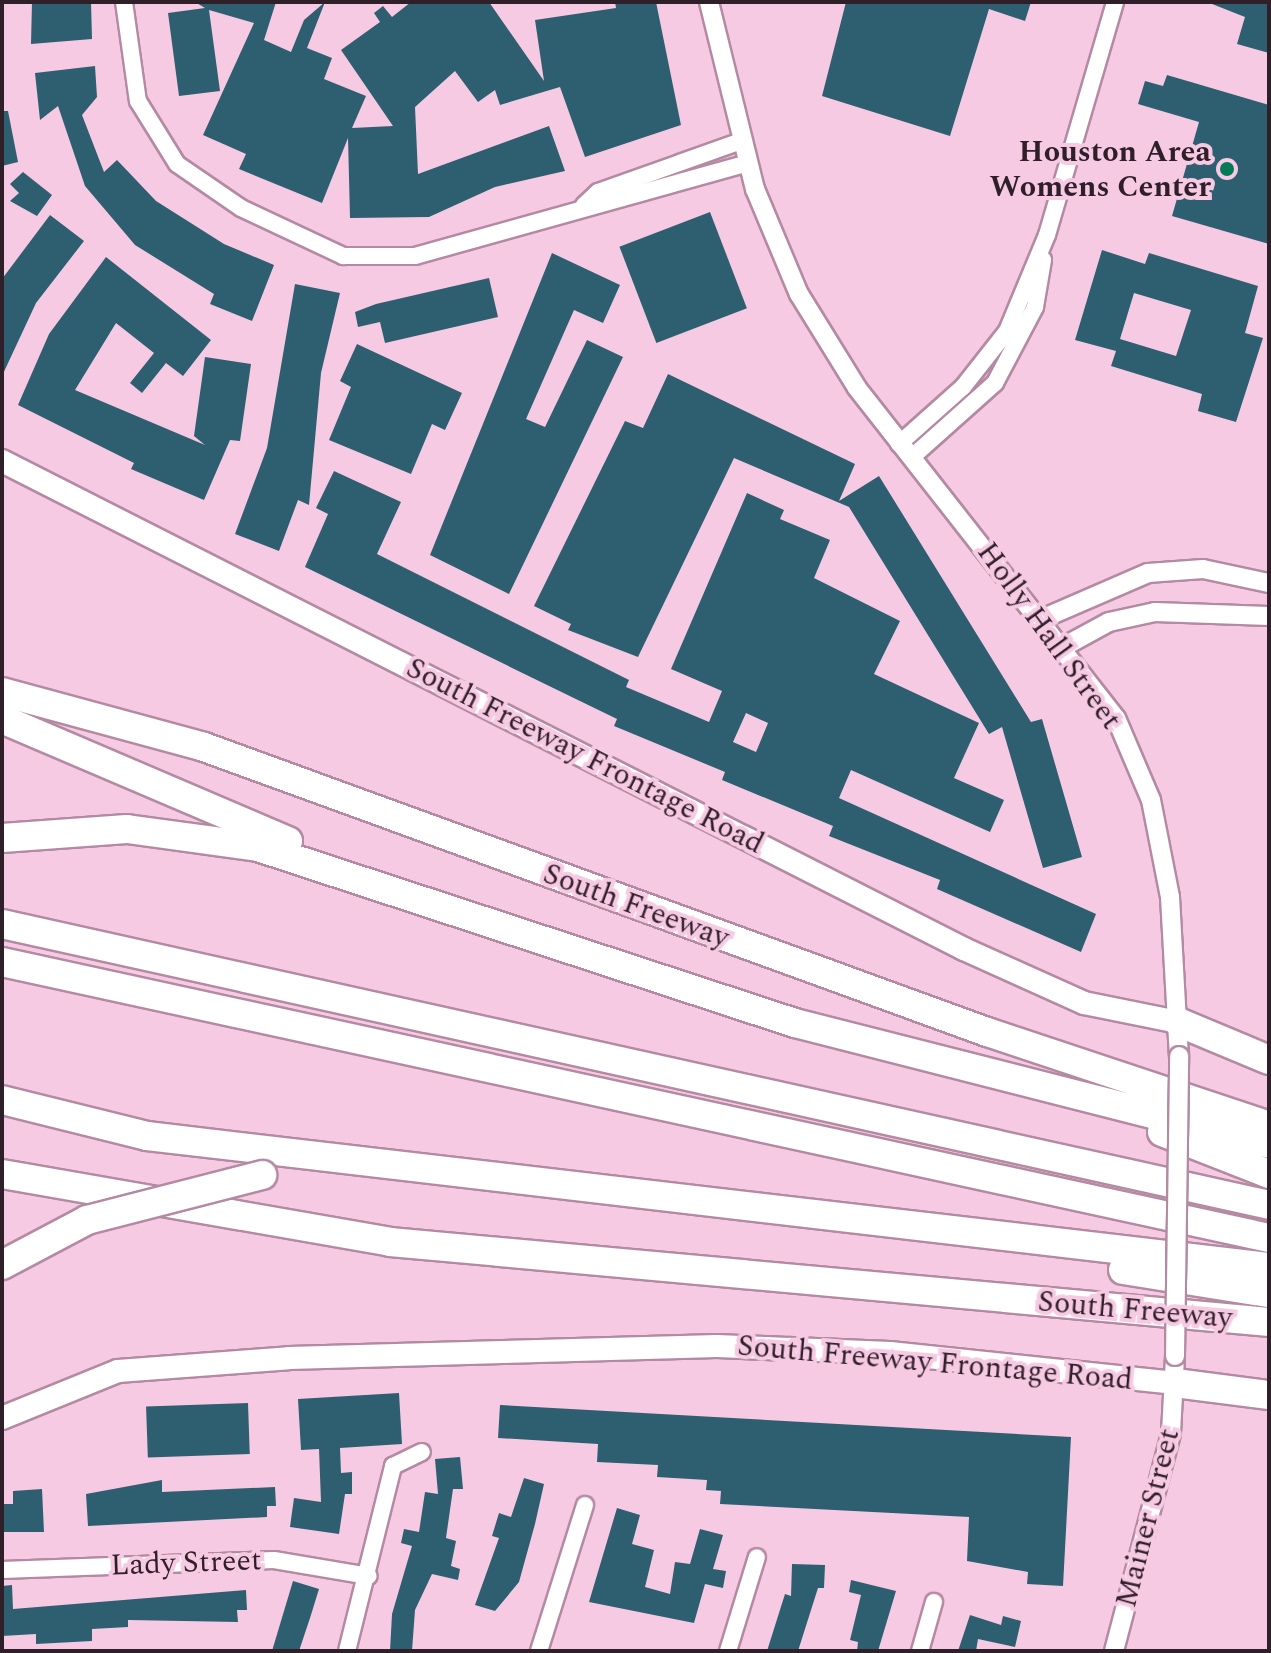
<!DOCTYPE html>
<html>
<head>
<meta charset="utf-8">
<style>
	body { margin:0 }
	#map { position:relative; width:1271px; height:1653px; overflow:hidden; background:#f7cae3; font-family:Spectral,serif }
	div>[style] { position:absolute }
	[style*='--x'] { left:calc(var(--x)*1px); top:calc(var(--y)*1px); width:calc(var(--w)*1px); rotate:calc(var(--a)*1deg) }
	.building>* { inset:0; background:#2e5f71; transform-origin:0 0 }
	.roads { filter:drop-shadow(2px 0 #b48aa2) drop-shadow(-2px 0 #b48aa2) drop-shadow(0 2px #b48aa2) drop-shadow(0 -2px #b48aa2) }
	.minor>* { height:16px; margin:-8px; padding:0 8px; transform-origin:8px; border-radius:8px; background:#fff }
	.tertiary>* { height:18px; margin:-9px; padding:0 9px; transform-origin:9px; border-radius:9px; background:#fff }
	.secondary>* { height:22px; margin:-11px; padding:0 11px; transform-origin:11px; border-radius:11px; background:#fff }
	.motorway>* { height:28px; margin:-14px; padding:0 14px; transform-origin:14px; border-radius:14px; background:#fff }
	.bridges { filter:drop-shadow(2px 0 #b48aa2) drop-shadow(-2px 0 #b48aa2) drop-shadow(0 2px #b48aa2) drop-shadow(0 -2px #b48aa2) }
	.tertiary-bridge>* { height:18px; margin:-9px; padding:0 9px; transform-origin:9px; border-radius:9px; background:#fff }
	.motorway-bridge>* { height:28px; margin:-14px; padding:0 14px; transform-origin:14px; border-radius:14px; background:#fff }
	.dots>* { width:22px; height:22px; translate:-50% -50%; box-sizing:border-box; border:4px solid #f7cae3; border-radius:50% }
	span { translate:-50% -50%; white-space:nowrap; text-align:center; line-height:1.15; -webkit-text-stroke:8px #f7cae3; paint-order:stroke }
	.poi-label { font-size:30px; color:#2f1f28; font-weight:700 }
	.right { translate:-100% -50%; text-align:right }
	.street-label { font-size:30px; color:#2f1f28 }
	.frame { position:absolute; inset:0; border:4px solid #2f1f28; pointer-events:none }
</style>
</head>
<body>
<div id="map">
	<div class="building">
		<div style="clip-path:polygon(32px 2px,91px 2px,92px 39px,31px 44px)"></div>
		<div style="clip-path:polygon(195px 2px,276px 2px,264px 40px,291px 52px,304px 20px,325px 2px,307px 48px,332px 58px,324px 79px,366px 96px,352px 128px,393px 126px,341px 50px,380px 22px,374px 13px,383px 6px,392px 17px,411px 2px,489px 2px,544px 81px,535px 20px,616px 8px,615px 2px,656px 2px,681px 125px,585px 157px,560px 87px,500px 105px,495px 90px,478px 102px,455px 71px,415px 107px,418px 174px,549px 126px,565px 171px,495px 187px,429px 217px,350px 218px,348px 138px,322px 203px,239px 169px,246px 154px,203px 135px,254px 23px,209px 10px,220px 91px,179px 96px,168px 13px,205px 8px)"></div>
		<div style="clip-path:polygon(846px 2px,1031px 2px,1025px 21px,989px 9px,950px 136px,822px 96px)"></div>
		<div style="clip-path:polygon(1207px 2px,1269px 2px,1269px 53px,1237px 44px,1245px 17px)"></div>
		<div style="clip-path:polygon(95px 66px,97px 97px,82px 115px,104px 172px,117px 160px,156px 201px,224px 244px,274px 265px,252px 321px,210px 304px,214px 294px,135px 245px,85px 186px,58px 106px,40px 120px,35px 73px)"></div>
		<div style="clip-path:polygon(1167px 75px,1269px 105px,1269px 244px,1172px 216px,1199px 122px,1138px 104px,1145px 81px,1163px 86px)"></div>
		<div style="clip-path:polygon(2px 111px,8px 111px,18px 162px,2px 166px)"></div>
		<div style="clip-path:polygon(23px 172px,52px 195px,37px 216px,10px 201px,19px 193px,10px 184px)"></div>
		<div style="left:710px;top:212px;width:103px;height:97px;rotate:69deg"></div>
		<div style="clip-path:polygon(50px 215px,84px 241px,36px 303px,2px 376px,2px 279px)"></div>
		<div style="clip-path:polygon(evenodd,1102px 250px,1145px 264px,1149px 253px,1258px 286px,1245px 333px,1263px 338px,1236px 422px,1198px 411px,1202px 394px,1111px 366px,1116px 351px,1075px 340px,1102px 250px,1134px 293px,1191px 310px,1176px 356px,1120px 339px,1134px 293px)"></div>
		<div style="clip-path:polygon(552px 253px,620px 285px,603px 323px,574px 310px,526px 419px,545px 427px,587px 340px,623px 357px,509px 594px,430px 555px)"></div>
		<div style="clip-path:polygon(106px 257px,211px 340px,183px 376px,166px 363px,142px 393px,130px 383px,154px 353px,116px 323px,75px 390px,205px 445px,194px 436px,205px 357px,251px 364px,240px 441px,230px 440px,204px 500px,131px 469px,134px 463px,18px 405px,49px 334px)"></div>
		<div style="clip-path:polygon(489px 278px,498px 317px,385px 343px,380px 322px,358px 327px,355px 312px,376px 304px)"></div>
		<div style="clip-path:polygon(295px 284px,340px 293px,321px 373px,309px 505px,298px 500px,279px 551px,235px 534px,267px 448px)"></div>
		<div style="clip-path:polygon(357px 344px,462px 393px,445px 430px,432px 424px,411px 474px,329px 440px,351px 387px,340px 381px)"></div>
		<div style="clip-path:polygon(668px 374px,855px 464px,839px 501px,879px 476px,1031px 722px,1042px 719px,1082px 857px,1043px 868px,1002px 727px,989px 734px,849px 507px,734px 458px,638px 657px,568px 630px,571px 624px,534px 606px,625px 421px,643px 428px)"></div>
		<div style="clip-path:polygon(evenodd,334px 471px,401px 502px,377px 554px,629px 680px,626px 687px,709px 722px,722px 691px,671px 669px,747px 493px,784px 510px,780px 519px,830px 540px,814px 578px,900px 621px,874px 674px,979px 723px,954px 778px,1004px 800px,990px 832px,851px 770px,839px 798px,1096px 914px,1081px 952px,937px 889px,940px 880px,829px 836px,833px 826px,722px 780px,725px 772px,614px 726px,617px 719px,305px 567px,328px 514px,316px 508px,334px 471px,746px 713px,768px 723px,756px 752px,733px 742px,746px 713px)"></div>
		<div style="clip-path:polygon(399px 1393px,402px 1444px,340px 1448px,341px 1473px,352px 1472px,352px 1494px,345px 1494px,339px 1534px,290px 1527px,294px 1498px,321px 1502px,319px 1449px,301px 1450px,298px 1399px)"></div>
		<div style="left:248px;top:1403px;width:51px;height:102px;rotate:88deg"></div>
		<div style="clip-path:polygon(500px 1405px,1071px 1437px,1063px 1586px,1027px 1584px,1028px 1572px,967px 1561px,969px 1517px,720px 1504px,721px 1491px,706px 1490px,707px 1480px,657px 1477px,658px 1465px,597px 1462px,598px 1444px,498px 1438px)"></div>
		<div style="clip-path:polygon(460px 1457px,463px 1489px,453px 1489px,446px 1538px,456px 1541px,451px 1566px,460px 1569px,458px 1580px,432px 1574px,415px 1610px,412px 1651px,390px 1651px,392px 1614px,412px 1546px,401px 1543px,404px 1529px,419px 1532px,425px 1492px,438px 1494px,435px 1459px)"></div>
		<div style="clip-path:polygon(524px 1478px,544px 1484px,535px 1524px,519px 1582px,495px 1611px,475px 1605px,499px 1538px,492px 1536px,499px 1513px,511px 1517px)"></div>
		<div style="clip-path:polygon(162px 1480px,162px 1492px,275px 1487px,276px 1506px,267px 1506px,267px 1517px,88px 1526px,86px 1494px)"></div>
		<div style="clip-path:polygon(42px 1489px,44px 1532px,2px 1532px,2px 1504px,13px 1504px,13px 1491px)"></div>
		<div style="clip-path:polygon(617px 1508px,640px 1515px,632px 1544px,654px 1550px,645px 1587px,670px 1594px,675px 1562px,690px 1564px,700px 1529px,723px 1535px,713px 1569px,726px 1571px,723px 1588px,705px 1584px,694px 1623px,589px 1602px)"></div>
		<div style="clip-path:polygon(792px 1564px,825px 1565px,824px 1588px,818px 1588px,798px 1651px,767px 1651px,785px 1594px,791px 1596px)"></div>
		<div style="clip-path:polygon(851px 1580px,896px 1591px,878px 1651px,857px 1651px,858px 1642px,850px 1640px,861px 1595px,849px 1592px)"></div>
		<div style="clip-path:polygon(293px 1581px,319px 1589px,310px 1618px,299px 1651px,272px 1651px)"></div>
		<div style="clip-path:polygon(12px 1585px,13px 1609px,246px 1590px,247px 1610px,237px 1610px,238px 1622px,128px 1620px,128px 1627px,92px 1629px,92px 1641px,36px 1644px,36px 1634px,2px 1636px,2px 1586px)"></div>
		<div style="clip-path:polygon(970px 1615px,1001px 1625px,1003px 1616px,1021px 1621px,1015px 1647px,978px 1639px,976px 1651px,958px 1651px)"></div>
	</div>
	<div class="roads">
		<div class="minor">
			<div style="--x:124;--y:2;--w:100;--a:82"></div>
			<div style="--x:138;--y:101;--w:74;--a:58.2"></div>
			<div style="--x:177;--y:164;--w:78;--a:34.5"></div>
			<div style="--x:241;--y:208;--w:113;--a:25.2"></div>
			<div style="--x:343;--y:256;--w:72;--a:0"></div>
			<div style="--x:415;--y:256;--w:346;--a:-15.6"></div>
			<div style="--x:584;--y:205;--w:19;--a:-43"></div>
			<div style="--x:598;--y:192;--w:152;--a:-19.6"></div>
			<div style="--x:899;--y:444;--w:86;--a:-41.7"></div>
			<div style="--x:963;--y:387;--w:71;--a:-51.8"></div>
			<div style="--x:1007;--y:331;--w:104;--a:-67.4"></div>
			<div style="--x:1047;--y:235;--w:243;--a:-73.7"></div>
			<div style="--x:911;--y:458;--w:113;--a:-41.8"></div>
			<div style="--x:995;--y:383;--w:86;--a:-62.2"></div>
			<div style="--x:1035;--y:307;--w:48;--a:-80.3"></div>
			<div style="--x:2;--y:1570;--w:272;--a:-2.1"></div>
			<div style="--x:274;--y:1560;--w:96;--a:9.6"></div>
			<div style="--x:347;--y:1651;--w:191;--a:-76"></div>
			<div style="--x:393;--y:1466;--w:32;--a:-26"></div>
			<div style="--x:539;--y:1651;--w:153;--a:-72.5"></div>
			<div style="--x:728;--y:1651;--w:98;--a:-72.9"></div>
			<div style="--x:920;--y:1651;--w:51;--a:-74.1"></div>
		</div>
		<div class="tertiary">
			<div style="--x:709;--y:2;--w:193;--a:76.2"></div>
			<div style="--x:755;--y:189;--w:114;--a:67.3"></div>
			<div style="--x:799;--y:294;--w:110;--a:58.3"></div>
			<div style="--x:857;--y:388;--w:420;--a:51.9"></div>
			<div style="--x:1116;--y:718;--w:89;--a:66.9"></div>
			<div style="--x:1151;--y:800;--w:99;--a:78.9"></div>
			<div style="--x:1170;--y:897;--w:159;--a:86.8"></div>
			<div style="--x:1044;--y:618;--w:113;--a:-23.4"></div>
			<div style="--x:1148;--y:573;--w:55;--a:-4.2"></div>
			<div style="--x:1203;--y:569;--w:67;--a:12"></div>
			<div style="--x:1063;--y:647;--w:52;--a:-28.5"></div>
			<div style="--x:1109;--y:622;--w:47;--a:-12.3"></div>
			<div style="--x:1155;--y:612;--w:114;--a:2"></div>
			<div style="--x:1114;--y:1651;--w:225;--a:-75.3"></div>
			<div style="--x:1171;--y:1433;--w:77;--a:-87"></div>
		</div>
		<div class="secondary">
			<div style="--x:2;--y:461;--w:1079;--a:26.9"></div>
			<div style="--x:964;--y:949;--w:132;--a:24.2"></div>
			<div style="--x:1084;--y:1003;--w:96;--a:11.4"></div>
			<div style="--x:2;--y:1418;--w:125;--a:-22.1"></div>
			<div style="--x:118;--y:1371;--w:171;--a:-4.3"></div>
			<div style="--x:289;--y:1358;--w:428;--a:-1.6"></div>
			<div style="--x:717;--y:1346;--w:173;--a:2.3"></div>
			<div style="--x:890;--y:1353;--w:287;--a:6"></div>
		</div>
		<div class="motorway">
			<div style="--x:2;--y:692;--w:209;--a:15.2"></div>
			<div style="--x:204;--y:747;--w:833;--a:20"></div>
			<div style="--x:987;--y:1032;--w:297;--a:18.4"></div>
			<div style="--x:2;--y:719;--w:311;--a:23.1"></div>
			<div style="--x:2;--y:838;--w:125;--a:-4.1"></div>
			<div style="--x:127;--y:829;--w:132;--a:7.8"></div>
			<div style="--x:258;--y:847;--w:565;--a:18.15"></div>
			<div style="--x:795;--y:1023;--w:489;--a:14.3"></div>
			<div style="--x:2;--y:924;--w:1298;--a:12.5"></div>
			<div style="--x:2;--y:962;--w:1297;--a:12.29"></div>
			<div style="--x:1178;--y:1022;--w:99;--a:22.7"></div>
			<div style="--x:2;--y:1100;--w:149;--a:13.9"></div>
			<div style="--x:147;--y:1136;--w:1130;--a:6.66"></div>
			<div style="--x:1162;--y:1132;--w:115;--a:21.4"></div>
			<div style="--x:2;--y:1174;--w:394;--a:9.9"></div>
			<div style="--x:390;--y:1242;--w:883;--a:5.2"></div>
			<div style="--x:1123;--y:1270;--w:148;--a:9"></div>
			<div style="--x:1175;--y:1383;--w:95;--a:7.3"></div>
		</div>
	</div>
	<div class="bridges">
		<div class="tertiary-bridge">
			<div style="--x:1175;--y:1356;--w:300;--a:-89.2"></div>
		</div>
		<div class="motorway-bridge">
			<div style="--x:2;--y:1265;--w:96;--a:-27.9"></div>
			<div style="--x:87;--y:1220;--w:181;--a:-14.4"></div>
		</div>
	</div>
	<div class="dots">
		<div style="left:1227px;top:169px;background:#057a56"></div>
	</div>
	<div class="poi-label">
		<span class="right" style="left:1211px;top:169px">Houston Area<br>Womens Center</span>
	</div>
	<div class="street-label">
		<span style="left:1049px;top:636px;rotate:54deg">Holly Hall Street</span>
		<span style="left:585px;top:756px;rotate:27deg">South Freeway Frontage Road</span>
		<span style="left:636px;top:906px;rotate:20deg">South Freeway</span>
		<span style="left:1135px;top:1310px;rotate:5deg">South Freeway</span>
		<span style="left:935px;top:1363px;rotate:5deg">South Freeway Frontage Road</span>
		<span style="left:1148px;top:1518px;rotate:-76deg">Mainer Street</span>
		<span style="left:186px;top:1563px;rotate:-2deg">Lady Street</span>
	</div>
	<div class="frame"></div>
</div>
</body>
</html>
